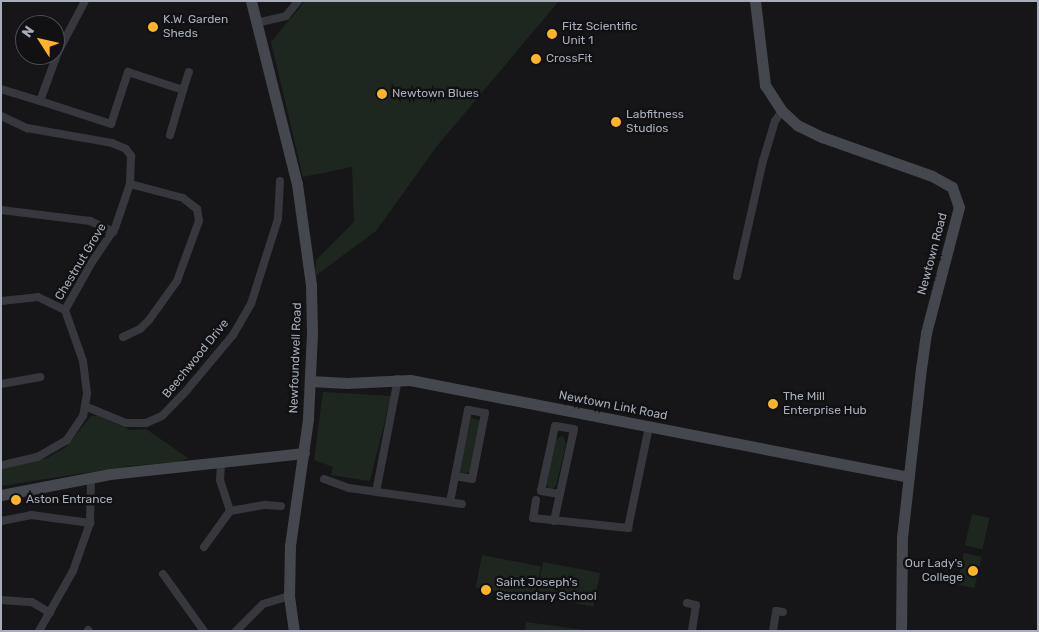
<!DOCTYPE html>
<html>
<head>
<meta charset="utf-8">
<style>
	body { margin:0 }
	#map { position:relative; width:1039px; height:632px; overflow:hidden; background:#161618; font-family:Rubik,sans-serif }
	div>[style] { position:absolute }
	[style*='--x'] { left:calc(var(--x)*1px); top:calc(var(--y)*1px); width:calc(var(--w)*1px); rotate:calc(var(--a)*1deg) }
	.green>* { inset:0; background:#1e271f; transform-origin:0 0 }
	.street>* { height:8px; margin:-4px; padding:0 4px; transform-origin:4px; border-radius:4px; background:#37383e }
	.secondary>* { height:11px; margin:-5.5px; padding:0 5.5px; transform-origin:5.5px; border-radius:5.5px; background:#45474e }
	.dots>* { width:14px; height:14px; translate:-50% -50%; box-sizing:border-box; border:2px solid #111113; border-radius:50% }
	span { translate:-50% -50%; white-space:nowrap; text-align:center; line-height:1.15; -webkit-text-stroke:5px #111113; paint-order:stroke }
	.poi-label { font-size:12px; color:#a7adba }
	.left { translate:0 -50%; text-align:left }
	.right { translate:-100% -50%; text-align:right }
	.street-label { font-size:12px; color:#a7adba }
	.frame { position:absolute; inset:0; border:2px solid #a7adba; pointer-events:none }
	.north { position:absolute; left:15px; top:15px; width:50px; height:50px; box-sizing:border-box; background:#111113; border:1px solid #4d4f56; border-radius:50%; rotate:305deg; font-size:14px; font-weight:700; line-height:20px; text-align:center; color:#a7adba }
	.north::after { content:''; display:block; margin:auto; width:18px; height:22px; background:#ffb428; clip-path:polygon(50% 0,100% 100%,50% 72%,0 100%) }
</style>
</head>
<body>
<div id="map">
	<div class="green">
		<div style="clip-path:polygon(305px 1px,559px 1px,437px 146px,376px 231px,315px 276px,316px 260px,354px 222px,352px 167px,303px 177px,271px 42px)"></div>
		<div style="clip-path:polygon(323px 392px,391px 396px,370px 481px,331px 475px,333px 467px,314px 460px)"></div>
		<div style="clip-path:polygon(91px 416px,98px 416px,130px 430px,146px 429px,188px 458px,179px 462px,129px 466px,1px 486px,1px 467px,47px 458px,66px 447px)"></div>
		<div style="clip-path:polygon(471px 418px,479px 420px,479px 425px,470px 472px,462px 474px,459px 471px)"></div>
		<div style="clip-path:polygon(563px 435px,566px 444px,556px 486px,551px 490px,546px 485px,555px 440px)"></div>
		<div style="left:972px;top:514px;width:18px;height:32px;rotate:13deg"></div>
		<div style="left:964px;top:553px;width:18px;height:32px;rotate:13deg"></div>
		<div style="left:482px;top:555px;width:60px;height:33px;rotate:11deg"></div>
		<div style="left:543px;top:562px;width:58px;height:34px;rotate:11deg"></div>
		<div style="clip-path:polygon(526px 622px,591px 631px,525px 631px)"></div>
	</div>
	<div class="street">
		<div style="--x:85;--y:1;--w:58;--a:117.9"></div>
		<div style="--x:58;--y:52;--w:52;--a:110.2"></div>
		<div style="--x:40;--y:101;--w:75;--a:17.9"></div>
		<div style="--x:111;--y:124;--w:55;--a:-71.9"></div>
		<div style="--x:128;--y:72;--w:58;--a:18.1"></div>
		<div style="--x:183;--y:90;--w:47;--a:106.1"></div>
		<div style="--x:256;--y:23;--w:31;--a:-13"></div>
		<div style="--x:286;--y:16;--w:19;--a:-51"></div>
		<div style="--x:1;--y:89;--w:41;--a:17.1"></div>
		<div style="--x:183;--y:90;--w:19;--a:-72"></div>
		<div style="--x:1;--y:116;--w:29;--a:25"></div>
		<div style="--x:27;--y:128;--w:86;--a:10"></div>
		<div style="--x:112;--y:143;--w:15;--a:23"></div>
		<div style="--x:126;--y:149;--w:9;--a:54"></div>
		<div style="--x:131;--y:156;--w:28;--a:92"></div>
		<div style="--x:130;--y:184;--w:46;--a:108.8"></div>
		<div style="--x:115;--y:228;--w:41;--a:124.1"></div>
		<div style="--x:92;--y:262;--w:55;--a:119.4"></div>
		<div style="--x:1;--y:210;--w:90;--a:7"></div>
		<div style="--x:90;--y:221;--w:26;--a:25"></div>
		<div style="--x:737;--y:276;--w:118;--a:-77.3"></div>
		<div style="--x:763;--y:161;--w:42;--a:-73.3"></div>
		<div style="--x:775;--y:121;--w:12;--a:-55"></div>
		<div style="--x:1;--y:301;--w:37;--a:-6"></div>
		<div style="--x:38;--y:297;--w:30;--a:26"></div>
		<div style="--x:65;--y:310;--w:54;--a:70.6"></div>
		<div style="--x:83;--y:361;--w:33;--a:83"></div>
		<div style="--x:87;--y:394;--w:22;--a:100"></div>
		<div style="--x:83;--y:416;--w:29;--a:124"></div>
		<div style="--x:67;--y:440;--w:34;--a:150"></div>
		<div style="--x:37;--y:457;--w:37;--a:167"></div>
		<div style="--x:123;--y:337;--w:19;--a:-25"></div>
		<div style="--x:140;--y:329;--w:13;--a:-45"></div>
		<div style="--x:149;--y:320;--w:48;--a:-54.3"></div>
		<div style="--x:177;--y:281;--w:64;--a:-69.9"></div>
		<div style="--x:199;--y:221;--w:12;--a:-99"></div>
		<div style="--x:197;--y:209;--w:18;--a:-142"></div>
		<div style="--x:183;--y:198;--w:55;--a:-165.2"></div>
		<div style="--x:1;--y:384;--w:40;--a:-10"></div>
		<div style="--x:87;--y:407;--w:42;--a:22.3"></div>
		<div style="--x:126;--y:423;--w:20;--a:0"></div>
		<div style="--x:146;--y:423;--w:17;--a:-24"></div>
		<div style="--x:162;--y:416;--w:36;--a:-46"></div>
		<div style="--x:187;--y:390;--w:72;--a:-50.1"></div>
		<div style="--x:233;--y:335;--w:36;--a:-60"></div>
		<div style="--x:251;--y:304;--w:89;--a:-72.4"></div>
		<div style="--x:278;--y:219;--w:38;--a:-87"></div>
		<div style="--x:221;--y:463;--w:17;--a:93"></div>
		<div style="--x:220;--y:480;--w:33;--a:72"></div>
		<div style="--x:230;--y:511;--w:36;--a:-10"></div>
		<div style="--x:265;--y:505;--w:16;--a:4"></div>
		<div style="--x:324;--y:479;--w:27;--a:20"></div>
		<div style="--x:349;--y:488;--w:114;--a:8.1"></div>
		<div style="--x:376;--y:492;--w:115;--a:-79"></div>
		<div style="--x:536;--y:500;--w:18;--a:99"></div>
		<div style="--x:533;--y:518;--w:96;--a:6"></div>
		<div style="--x:628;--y:528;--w:103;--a:-78.3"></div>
		<div style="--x:450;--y:502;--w:94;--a:-78.9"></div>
		<div style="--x:468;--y:410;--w:17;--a:10"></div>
		<div style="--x:485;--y:413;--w:67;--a:101.1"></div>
		<div style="--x:472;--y:479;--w:17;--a:-170"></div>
		<div style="--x:1;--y:521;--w:31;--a:-11"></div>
		<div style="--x:31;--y:515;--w:60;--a:7.7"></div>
		<div style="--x:90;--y:523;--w:45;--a:-88.7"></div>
		<div style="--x:554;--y:521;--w:94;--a:-77.7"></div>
		<div style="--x:574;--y:429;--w:19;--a:-171"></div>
		<div style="--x:555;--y:426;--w:66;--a:102.2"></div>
		<div style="--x:541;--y:491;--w:19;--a:9"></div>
		<div style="--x:204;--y:547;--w:44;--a:-54.2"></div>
		<div style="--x:163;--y:574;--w:70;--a:54.3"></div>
		<div style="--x:1;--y:600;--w:31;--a:4"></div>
		<div style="--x:32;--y:602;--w:21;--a:31"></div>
		<div style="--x:687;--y:603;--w:9;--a:13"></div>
		<div style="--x:696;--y:605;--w:26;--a:99"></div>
		<div style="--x:88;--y:630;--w:1;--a:45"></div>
		<div style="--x:39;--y:631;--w:69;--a:-60.5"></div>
		<div style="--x:73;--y:571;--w:51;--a:-70.5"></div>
		<div style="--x:236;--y:631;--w:38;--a:-45"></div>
		<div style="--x:263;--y:604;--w:27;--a:-17"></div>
		<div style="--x:773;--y:631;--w:20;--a:-81"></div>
		<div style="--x:776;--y:611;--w:7;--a:8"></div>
	</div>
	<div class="secondary">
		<div style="--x:251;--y:1;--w:189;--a:75.9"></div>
		<div style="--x:297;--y:184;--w:102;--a:82.1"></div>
		<div style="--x:311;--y:285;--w:48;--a:88.8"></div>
		<div style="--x:312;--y:333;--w:86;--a:92.7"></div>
		<div style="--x:308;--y:419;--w:127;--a:98.1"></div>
		<div style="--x:290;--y:545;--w:51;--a:91.1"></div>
		<div style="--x:289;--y:596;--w:35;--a:82"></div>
		<div style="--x:755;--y:1;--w:85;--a:83.2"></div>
		<div style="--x:765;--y:85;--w:31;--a:57"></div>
		<div style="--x:782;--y:111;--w:21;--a:43"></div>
		<div style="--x:797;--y:125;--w:28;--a:26"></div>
		<div style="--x:822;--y:137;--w:117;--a:19.5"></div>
		<div style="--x:932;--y:176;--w:23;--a:29"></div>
		<div style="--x:952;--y:187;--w:21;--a:71"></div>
		<div style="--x:959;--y:207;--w:130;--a:104.7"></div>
		<div style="--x:926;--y:333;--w:35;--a:98"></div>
		<div style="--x:921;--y:368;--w:170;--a:96.4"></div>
		<div style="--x:902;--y:537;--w:94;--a:90.6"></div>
		<div style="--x:310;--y:381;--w:37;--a:3"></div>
		<div style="--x:347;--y:383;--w:63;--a:-2.7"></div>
		<div style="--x:410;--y:380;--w:508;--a:11"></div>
		<div style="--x:1;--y:495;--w:111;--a:-10.9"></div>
		<div style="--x:110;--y:474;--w:195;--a:-6.2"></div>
	</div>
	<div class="dots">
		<div style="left:153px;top:27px;background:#ffb428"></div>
		<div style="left:552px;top:34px;background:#ffb428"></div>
		<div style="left:536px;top:59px;background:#ffb428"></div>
		<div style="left:382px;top:94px;background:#ffb428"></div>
		<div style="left:616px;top:122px;background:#ffb428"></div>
		<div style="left:773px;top:404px;background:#ffb428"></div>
		<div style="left:16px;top:500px;background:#ffb428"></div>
		<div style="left:973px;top:571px;background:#ffb428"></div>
		<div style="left:486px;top:590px;background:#ffb428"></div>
	</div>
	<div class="poi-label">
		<span class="left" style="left:163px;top:27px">K.W. Garden<br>Sheds</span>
		<span class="left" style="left:562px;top:34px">Fitz Scientific<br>Unit 1</span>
		<span class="left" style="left:546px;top:59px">CrossFit</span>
		<span class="left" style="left:392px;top:94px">Newtown Blues</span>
		<span class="left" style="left:626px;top:122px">Labfitness<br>Studios</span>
		<span class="left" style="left:783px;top:404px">The Mill<br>Enterprise Hub</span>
		<span class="left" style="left:26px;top:500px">Aston Entrance</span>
		<span class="right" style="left:963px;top:571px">Our Lady's<br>College</span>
		<span class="left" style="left:496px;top:590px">Saint Joseph's<br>Secondary School</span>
	</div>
	<div class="street-label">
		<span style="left:933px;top:254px;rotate:-75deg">Newtown Road</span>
		<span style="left:81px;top:262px;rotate:-59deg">Chestnut Grove</span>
		<span style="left:296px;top:358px;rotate:-88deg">Newfoundwell Road</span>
		<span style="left:196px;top:359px;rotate:-51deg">Beechwood Drive</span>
		<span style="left:613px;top:406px;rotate:11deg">Newtown Link Road</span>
	</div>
	<div class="frame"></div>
	<div class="north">N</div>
</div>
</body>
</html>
